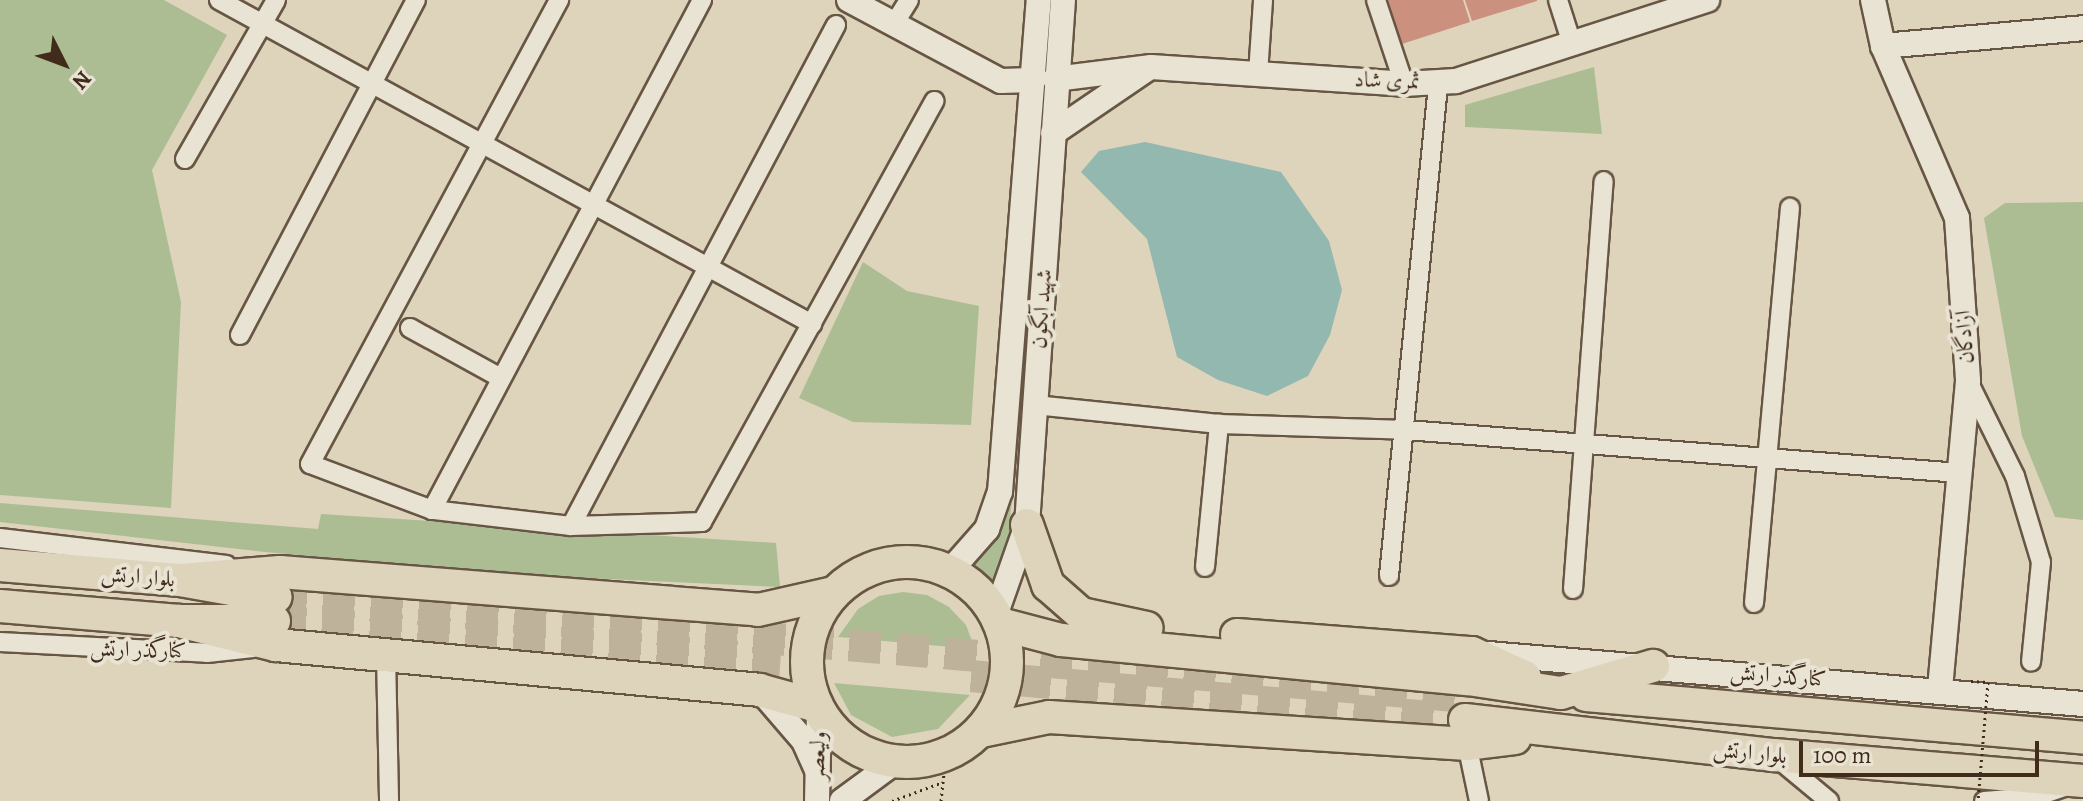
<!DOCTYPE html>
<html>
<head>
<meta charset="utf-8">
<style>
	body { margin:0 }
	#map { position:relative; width:2083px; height:801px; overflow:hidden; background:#ddd4bb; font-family:Alegreya,Amiri,serif }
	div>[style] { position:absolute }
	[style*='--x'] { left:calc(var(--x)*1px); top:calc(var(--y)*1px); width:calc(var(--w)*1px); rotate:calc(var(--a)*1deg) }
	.green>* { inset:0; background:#adbd93 }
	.water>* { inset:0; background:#93b8b0 }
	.building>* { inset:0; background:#cc917e }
	.highway-tunnel>* { height:32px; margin-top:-16px; transform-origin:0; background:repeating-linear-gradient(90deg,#beb29b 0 32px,transparent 0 48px) }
	.path>* { height:3px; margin-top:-1.5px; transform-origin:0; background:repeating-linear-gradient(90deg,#412c1c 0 2px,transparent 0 6px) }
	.roads { filter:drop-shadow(2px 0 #685644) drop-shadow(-2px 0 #685644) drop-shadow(0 2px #685644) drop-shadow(0 -2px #685644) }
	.street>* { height:18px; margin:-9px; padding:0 9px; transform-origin:9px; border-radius:9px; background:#e9e3d3 }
	.secondary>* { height:24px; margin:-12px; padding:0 12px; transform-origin:12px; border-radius:12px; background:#e9e3d3 }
	.highway>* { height:32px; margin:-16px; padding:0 16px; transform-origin:16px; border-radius:16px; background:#ddd4bb }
	.highway>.ring { margin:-16px; padding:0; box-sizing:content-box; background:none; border:32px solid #ddd4bb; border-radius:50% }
	.path-bridge>* { height:3px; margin-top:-1.5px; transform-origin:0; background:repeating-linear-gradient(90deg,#412c1c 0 2px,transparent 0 6px) }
	span { translate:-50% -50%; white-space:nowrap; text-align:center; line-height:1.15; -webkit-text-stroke:8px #e9e3d3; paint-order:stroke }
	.street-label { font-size:22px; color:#412c1c }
	.north { position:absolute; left:24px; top:24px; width:80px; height:80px; -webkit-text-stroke:6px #e9e3d3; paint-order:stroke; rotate:132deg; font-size:22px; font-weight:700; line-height:32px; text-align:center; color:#412c1c }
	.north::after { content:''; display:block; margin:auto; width:28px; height:36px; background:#412c1c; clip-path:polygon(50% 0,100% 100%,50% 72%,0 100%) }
	.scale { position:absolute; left:1799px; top:741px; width:240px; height:36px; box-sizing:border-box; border:4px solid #412c1c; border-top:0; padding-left:10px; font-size:24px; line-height:28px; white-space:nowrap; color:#412c1c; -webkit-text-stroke:6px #e9e3d3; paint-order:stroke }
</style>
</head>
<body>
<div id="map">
	<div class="green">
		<div style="clip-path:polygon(0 0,164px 0,227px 35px,152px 170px,181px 302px,171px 508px,0 495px)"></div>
		<div style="clip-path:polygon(1594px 67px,1602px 134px,1465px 127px,1465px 105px)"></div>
		<div style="clip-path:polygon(2083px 202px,2083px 520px,2055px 517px,2022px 436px,1984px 218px,2005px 203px)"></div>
		<div style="clip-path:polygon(863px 262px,907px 291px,979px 306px,971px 425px,853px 422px,799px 398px)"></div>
		<div style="clip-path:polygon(1017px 444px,1008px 542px,996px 592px,973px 565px,1001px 519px)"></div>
		<div style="clip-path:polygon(0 503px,318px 529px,321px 514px,776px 543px,780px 587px,521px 575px,265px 552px,0 522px)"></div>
		<div style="clip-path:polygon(903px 592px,927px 595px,949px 607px,966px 625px,975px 649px,838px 637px,858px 609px,879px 596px)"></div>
		<div style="clip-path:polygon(834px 683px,970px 695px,938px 729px,892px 737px,851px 715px)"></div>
	</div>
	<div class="water">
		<div style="clip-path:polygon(1145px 142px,1281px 172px,1329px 241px,1342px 290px,1330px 335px,1308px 376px,1267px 396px,1218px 380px,1177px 357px,1147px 239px,1081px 172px,1099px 151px)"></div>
	</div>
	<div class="building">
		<div style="clip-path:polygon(1388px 0,1463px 0,1470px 22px,1402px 44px)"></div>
		<div style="clip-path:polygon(1465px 0,1537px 0,1537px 1px,1472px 21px)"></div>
	</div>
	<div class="highway-tunnel">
		<div style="--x:275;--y:597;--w:1196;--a:4.8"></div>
		<div style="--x:274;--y:621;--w:508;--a:4.4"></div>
		<div style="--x:971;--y:676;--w:496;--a:5.1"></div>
	</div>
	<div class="path">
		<div style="--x:892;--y:801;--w:54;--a:-20.4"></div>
		<div style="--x:941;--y:801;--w:47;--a:-83.9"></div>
	</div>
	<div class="roads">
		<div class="street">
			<div style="--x:219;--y:0;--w:676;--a:28.65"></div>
			<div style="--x:1376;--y:0;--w:89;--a:71.6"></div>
			<div style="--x:1558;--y:0;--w:46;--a:72.3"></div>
			<div style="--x:894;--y:24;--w:28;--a:-58"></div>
			<div style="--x:836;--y:25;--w:567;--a:117.88"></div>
			<div style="--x:571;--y:526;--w:131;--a:-1.7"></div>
			<div style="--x:702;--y:522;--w:481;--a:-61.1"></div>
			<div style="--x:1258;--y:74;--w:74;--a:-86.1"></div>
			<div style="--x:185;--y:159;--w:183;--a:-60.2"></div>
			<div style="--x:410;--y:328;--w:104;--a:28.8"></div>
			<div style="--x:240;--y:335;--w:378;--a:-62.3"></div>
			<div style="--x:1968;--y:381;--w:106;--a:63.7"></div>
			<div style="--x:2015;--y:476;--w:90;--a:73.2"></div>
			<div style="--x:2041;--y:562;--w:100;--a:95.7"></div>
			<div style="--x:1035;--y:405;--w:185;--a:5.9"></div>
			<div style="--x:1219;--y:424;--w:187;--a:1.8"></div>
			<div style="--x:1406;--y:430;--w:556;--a:4.44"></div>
			<div style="--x:432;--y:510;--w:130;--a:-159.3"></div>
			<div style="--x:310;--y:464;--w:527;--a:-61.78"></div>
			<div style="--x:571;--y:526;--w:140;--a:-173.4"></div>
			<div style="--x:432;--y:510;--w:577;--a:-62.1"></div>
			<div style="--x:0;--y:538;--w:228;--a:6.8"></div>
			<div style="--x:1205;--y:567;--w:144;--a:-84.4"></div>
			<div style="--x:1389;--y:576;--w:496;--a:-84.3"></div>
			<div style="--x:1573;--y:589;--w:409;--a:-85.7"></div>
			<div style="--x:1754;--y:603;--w:397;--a:-84.8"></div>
			<div style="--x:0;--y:642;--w:207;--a:3"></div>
			<div style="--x:207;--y:653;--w:46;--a:-6.2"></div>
			<div style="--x:386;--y:655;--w:146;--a:88.8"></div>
			<div style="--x:1467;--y:744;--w:58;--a:78.1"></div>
			<div style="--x:1776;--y:757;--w:69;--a:39.7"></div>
			<div style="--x:1984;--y:801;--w:51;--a:-4.5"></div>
			<div style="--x:2035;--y:797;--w:34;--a:-19"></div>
		</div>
		<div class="secondary">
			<div style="--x:849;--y:0;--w:172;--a:28.1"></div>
			<div style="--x:1001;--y:81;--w:31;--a:-2"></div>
			<div style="--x:1873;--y:0;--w:47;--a:77.7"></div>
			<div style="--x:1883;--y:46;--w:187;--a:66.7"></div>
			<div style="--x:1957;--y:218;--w:163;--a:86.1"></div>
			<div style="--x:1968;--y:381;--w:309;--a:95.2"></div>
			<div style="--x:1883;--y:46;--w:201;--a:-5.1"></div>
			<div style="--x:1055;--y:79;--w:97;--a:-7.1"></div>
			<div style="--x:1151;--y:67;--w:254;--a:3.8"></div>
			<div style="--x:1404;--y:84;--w:52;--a:-3.3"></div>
			<div style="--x:1456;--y:81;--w:264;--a:-17.9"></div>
			<div style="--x:1053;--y:133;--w:114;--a:-34.2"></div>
			<div style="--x:950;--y:571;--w:56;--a:-48.6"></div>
			<div style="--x:987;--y:529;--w:39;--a:-71"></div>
			<div style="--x:1000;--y:492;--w:494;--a:-85.5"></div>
			<div style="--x:996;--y:613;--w:93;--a:-70.6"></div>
			<div style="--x:1027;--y:525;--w:526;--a:-86.08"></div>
			<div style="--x:1488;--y:654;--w:597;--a:4.8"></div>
			<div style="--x:761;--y:691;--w:66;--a:49.3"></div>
			<div style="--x:804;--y:741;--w:32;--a:66"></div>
			<div style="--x:817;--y:801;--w:90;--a:-88.7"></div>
			<div style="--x:842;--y:801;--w:66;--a:-36.3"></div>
		</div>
		<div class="highway">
			<div style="--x:1027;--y:525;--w:64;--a:70.7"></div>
			<div style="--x:1048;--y:585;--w:44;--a:41.3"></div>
			<div style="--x:1081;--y:614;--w:67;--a:12"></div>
			<div class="ring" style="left:807px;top:562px;width:168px;height:168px"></div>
			<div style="--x:0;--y:565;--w:181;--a:4.8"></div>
			<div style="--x:180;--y:580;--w:97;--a:10.1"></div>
			<div style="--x:180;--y:580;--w:100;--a:-4.6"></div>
			<div style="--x:280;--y:572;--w:480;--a:4.5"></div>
			<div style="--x:758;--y:610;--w:78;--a:-12.6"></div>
			<div style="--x:0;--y:606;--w:180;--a:4.8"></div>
			<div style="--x:179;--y:621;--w:95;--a:0"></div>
			<div style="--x:179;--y:621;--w:100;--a:13.9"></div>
			<div style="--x:276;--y:645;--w:485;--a:5.3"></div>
			<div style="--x:759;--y:690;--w:60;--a:15.4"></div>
			<div style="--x:1000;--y:624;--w:63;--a:14.7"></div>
			<div style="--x:1061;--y:640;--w:409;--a:5.5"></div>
			<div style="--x:1468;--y:679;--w:94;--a:8.6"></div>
			<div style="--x:1561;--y:693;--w:96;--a:-16.4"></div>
			<div style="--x:1237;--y:635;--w:236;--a:4.4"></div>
			<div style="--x:1472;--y:653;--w:58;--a:24.4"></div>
			<div style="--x:1586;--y:695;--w:499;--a:4.9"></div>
			<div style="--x:1465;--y:720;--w:311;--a:6.5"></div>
			<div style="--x:1774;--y:755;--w:310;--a:4.8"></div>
			<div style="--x:981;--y:731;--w:69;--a:-11.6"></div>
			<div style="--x:1049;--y:717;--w:419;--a:3.7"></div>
			<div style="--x:1467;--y:744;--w:48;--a:-7.1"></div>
		</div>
	</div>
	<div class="path-bridge">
		<div style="--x:1971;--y:681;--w:17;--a:3"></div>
		<div style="--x:1988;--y:682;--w:119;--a:94.8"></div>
	</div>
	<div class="street-label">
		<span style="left:1387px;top:81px;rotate:2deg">ثمری شاد</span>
		<span style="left:1042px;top:309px;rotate:-86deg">شهید آبگون</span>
		<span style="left:1965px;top:337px;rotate:-94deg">آزادگان</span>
		<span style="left:138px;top:577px;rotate:5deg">بلوار ارتش</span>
		<span style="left:138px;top:650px;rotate:2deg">کنارگذر ارتش</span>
		<span style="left:1778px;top:676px;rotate:5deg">کنارگذر ارتش</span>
		<span style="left:1750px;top:753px;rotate:6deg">بلوار ارتش</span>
		<span style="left:818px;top:756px;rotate:-88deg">ولیعصر</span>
	</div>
	<div class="north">N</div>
	<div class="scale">100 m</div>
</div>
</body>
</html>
